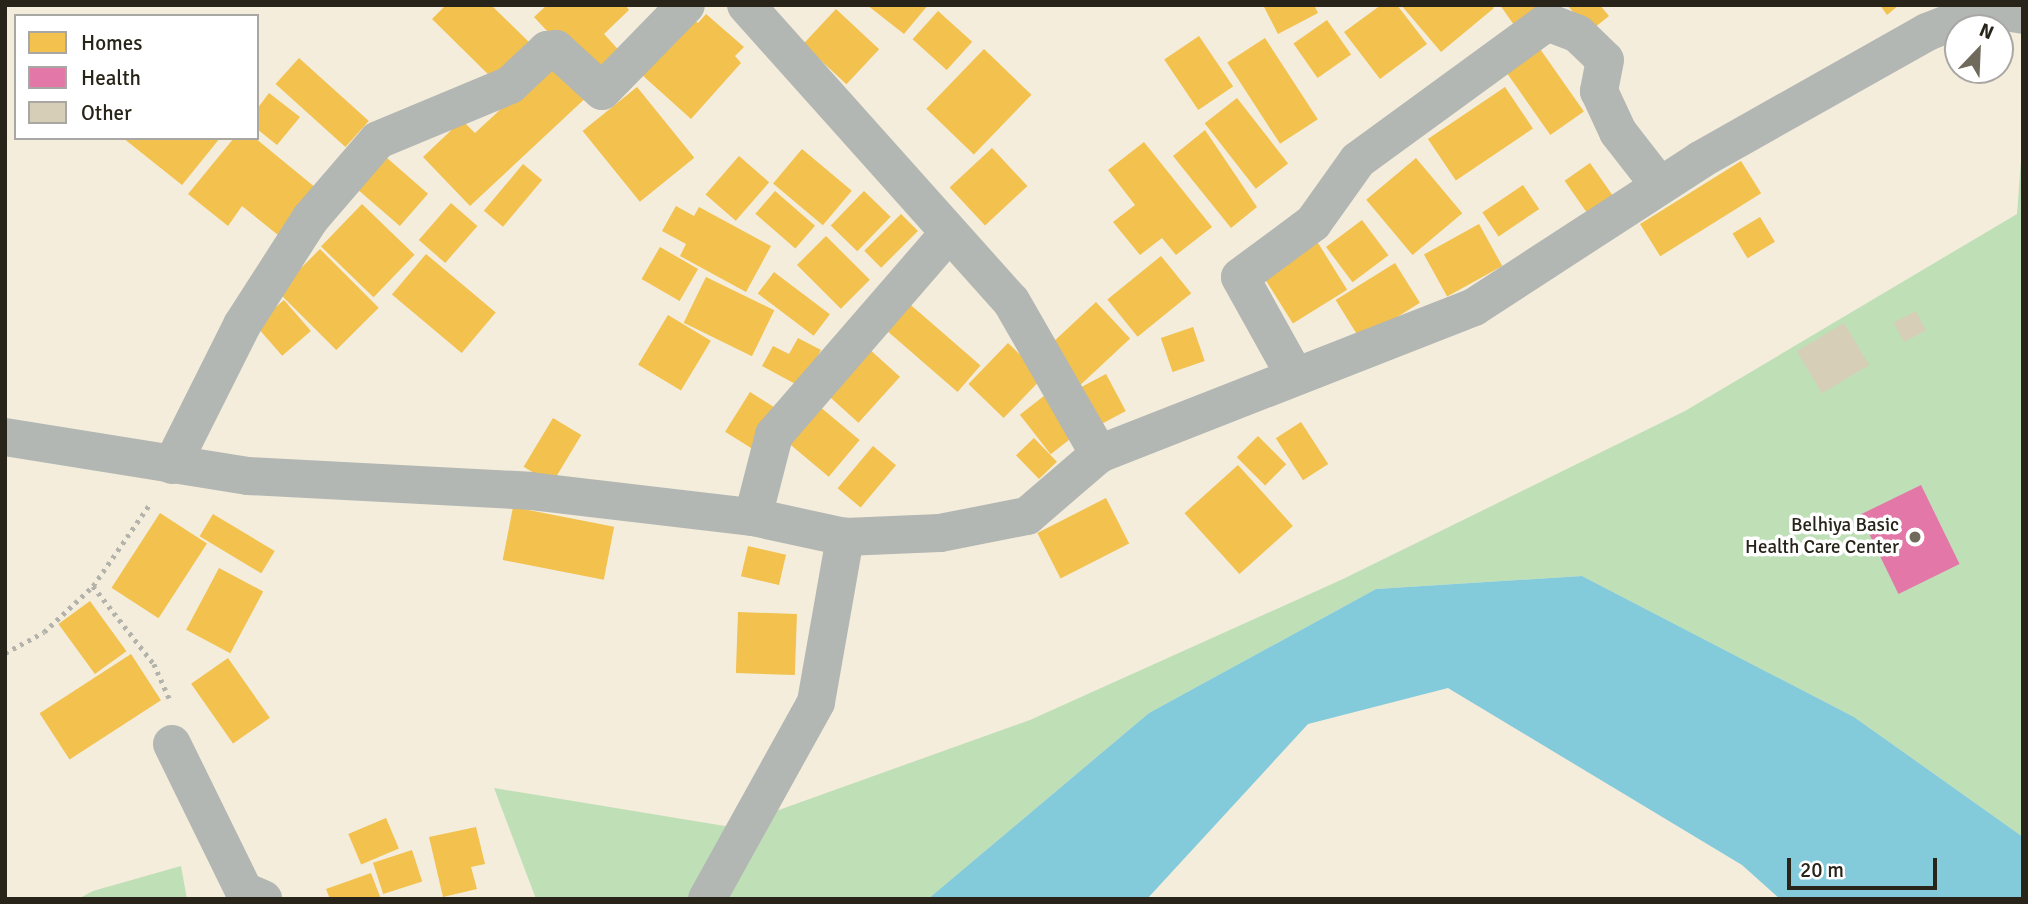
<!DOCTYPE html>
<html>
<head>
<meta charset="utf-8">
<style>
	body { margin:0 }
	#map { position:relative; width:2028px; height:904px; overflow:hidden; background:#f4eddc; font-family:Signika,sans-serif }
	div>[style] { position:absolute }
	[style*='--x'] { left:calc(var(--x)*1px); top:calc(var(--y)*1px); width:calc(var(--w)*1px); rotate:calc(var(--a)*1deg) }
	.green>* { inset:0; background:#bfdfb7 }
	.water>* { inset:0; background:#83cadb }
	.homes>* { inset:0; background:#f2c14e; transform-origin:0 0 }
	.health>* { inset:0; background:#e377a8; transform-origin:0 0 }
	.building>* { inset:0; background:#d7ceb7; transform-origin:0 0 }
	.path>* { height:4.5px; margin-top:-2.25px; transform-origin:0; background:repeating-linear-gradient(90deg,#b3b3ac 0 3.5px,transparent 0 8.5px) }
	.street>* { height:38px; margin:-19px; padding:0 19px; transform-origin:19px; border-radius:19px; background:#b3b7b3 }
	.dots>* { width:19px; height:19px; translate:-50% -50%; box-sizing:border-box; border:4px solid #fff; border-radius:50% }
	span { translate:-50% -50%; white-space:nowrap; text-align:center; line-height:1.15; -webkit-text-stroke:7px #fff; paint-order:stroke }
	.poi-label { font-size:19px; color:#292419 }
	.right { translate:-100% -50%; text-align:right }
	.frame { position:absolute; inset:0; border:7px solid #292419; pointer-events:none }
	.legend { position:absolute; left:14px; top:14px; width:245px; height:126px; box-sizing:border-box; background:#fff; border:2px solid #a9a7a3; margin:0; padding:9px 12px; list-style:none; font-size:21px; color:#292419 }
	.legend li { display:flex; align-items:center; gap:14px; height:35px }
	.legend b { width:35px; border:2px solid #a9a7a3 }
	.north { position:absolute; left:1944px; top:14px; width:70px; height:70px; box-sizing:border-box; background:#fff; border:2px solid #a9a7a3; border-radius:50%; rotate:23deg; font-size:19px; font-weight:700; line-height:28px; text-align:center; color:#292419 }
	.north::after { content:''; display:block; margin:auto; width:24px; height:32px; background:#706a5d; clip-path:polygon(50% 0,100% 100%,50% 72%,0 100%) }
	.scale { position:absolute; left:1787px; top:858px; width:150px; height:32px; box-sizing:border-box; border:4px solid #292419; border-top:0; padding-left:9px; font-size:21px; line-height:24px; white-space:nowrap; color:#292419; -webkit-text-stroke:5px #fff; paint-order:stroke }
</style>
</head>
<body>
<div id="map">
	<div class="green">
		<div style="clip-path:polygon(2023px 134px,2023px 837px,1854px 717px,1582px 576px,1376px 589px,1149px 713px,928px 899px,536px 899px,494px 788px,731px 827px,1030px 720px,1343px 579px,1685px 411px,2017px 214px)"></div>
		<div style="clip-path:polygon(181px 866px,187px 899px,78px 899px,93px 891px)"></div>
	</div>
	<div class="water">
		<div style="clip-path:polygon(1582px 576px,1854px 717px,2023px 837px,2023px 899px,1780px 899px,1742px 865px,1448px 688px,1308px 724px,1147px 899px,928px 899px,1149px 713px,1376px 589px)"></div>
	</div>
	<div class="homes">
		<div style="clip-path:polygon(446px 5px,491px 5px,533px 46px,497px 83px,432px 19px)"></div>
		<div style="clip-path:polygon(547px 5px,625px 5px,629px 10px,604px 34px,625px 57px,606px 74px,575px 61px,534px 17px)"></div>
		<div style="clip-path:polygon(867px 5px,928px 5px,904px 34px)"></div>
		<div style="clip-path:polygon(1263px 5px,1314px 5px,1318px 13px,1278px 34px)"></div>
		<div style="clip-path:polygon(1381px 5px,1397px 5px,1427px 44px,1380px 79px,1344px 32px)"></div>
		<div style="clip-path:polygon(1401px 5px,1491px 5px,1494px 8px,1441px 52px)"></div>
		<div style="clip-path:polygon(1500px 5px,1541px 5px,1514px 25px)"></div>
		<div style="clip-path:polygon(1567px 5px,1600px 5px,1609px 16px,1590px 31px)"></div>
		<div style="clip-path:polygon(1880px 5px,1899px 5px,1887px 15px)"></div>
		<div style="left:836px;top:9px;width:59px;height:48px;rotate:43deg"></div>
		<div style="left:938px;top:11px;width:46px;height:38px;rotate:42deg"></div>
		<div style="clip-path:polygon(706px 14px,744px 47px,735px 56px,741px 63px,691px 119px,641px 74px,691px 18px,698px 23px)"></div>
		<div style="left:1327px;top:20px;width:42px;height:41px;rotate:55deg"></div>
		<div style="left:1199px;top:36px;width:61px;height:42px;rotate:56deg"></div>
		<div style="left:1265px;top:38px;width:97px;height:45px;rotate:57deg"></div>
		<div style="left:1538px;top:46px;width:80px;height:41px;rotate:55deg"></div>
		<div style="left:984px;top:49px;width:66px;height:83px;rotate:44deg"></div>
		<div style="clip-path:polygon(557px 57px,591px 93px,470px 206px,423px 157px,462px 120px,475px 133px)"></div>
		<div style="left:299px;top:58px;width:94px;height:35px;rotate:42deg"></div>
		<div style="left:637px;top:87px;width:91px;height:70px;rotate:51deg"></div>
		<div style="left:1505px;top:87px;width:50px;height:93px;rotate:56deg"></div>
		<div style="clip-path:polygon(269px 93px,300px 117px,277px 145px,257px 129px,257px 109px)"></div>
		<div style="left:1237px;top:98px;width:83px;height:41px;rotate:52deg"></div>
		<div style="clip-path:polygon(1205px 130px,1257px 207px,1231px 228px,1173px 156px)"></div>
		<div style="clip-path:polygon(123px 138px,220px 138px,182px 185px)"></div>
		<div style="clip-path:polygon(234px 138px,255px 138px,316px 188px,278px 235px,242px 206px,228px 226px,188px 194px)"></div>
		<div style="clip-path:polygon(1144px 142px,1212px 227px,1176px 255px,1162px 238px,1140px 255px,1113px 222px,1135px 205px,1108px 170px)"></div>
		<div style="left:992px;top:148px;width:52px;height:58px;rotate:47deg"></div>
		<div style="left:802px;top:149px;width:65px;height:45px;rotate:40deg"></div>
		<div style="left:379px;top:151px;width:65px;height:43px;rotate:41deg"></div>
		<div style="left:739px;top:156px;width:40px;height:51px;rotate:41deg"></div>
		<div style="left:1416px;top:158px;width:72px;height:65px;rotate:50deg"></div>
		<div style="left:1741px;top:161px;width:38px;height:119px;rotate:58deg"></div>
		<div style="left:1590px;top:163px;width:42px;height:31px;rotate:55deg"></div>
		<div style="left:523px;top:164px;width:25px;height:61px;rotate:40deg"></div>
		<div style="left:1523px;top:185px;width:29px;height:49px;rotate:56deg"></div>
		<div style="left:775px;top:191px;width:53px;height:30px;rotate:41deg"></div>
		<div style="left:864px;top:191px;width:37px;height:48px;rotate:44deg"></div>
		<div style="left:451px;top:203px;width:35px;height:49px;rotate:41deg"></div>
		<div style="left:362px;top:204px;width:73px;height:59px;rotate:44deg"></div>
		<div style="clip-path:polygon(676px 206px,694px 216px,699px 207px,771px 246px,746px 292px,680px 256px,686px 244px,662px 231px)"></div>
		<div style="left:901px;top:214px;width:24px;height:52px;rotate:45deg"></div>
		<div style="left:1760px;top:217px;width:29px;height:32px;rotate:59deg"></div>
		<div style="left:1362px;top:220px;width:44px;height:45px;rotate:53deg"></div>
		<div style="left:1479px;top:224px;width:48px;height:63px;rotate:61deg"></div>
		<div style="left:826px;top:236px;width:62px;height:41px;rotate:45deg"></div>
		<div style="left:1318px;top:243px;width:55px;height:64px;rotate:58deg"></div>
		<div style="left:660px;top:247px;width:44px;height:37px;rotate:30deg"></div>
		<div style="left:320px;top:249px;width:83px;height:60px;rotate:45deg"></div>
		<div style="left:426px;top:254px;width:91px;height:53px;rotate:40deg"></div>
		<div style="left:1161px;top:256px;width:48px;height:69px;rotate:51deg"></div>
		<div style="left:1395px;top:263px;width:47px;height:70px;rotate:58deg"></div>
		<div style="left:774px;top:272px;width:70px;height:27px;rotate:37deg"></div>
		<div style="left:706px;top:277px;width:76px;height:51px;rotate:26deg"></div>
		<div style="left:284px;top:300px;width:41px;height:38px;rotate:49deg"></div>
		<div style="left:905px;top:300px;width:100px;height:35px;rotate:41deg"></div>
		<div style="left:1096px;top:302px;width:50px;height:71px;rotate:47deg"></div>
		<div style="left:668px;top:315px;width:50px;height:58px;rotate:31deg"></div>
		<div style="left:1193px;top:327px;width:36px;height:34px;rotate:71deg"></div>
		<div style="clip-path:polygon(798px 338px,821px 350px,801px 387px,762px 366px,773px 346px,789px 354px)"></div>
		<div style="left:1008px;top:343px;width:49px;height:57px;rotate:44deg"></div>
		<div style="left:868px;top:348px;width:43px;height:62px;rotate:42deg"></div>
		<div style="left:1106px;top:374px;width:42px;height:29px;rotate:62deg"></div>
		<div style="left:750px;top:392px;width:32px;height:47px;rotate:32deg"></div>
		<div style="left:1049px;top:392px;width:50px;height:37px;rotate:52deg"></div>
		<div style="left:819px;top:406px;width:53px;height:48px;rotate:40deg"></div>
		<div style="left:553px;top:418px;width:33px;height:57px;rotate:31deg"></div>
		<div style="left:1301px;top:422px;width:50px;height:30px;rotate:57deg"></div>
		<div style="left:1258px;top:436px;width:40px;height:30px;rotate:45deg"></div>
		<div style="left:1034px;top:438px;width:33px;height:25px;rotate:46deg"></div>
		<div style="left:873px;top:446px;width:30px;height:55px;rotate:40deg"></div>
		<div style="left:1238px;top:465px;width:82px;height:72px;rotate:48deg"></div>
		<div style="left:1106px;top:498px;width:51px;height:77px;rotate:63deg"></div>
		<div style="left:513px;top:507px;width:103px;height:54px;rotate:11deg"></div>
		<div style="left:160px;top:513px;width:56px;height:89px;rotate:33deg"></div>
		<div style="left:213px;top:514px;width:72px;height:26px;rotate:31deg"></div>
		<div style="left:748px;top:546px;width:39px;height:31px;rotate:13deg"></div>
		<div style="left:219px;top:568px;width:50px;height:70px;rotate:28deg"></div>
		<div style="left:90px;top:601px;width:62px;height:39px;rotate:54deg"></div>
		<div style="left:738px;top:612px;width:59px;height:61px;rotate:2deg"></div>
		<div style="left:131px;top:654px;width:55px;height:109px;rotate:57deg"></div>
		<div style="left:228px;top:658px;width:73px;height:45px;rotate:55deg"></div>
		<div style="left:386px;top:818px;width:33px;height:41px;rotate:67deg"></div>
		<div style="clip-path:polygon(476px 827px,485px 864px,471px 867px,477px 889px,443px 897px,429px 837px)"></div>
		<div style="left:412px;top:850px;width:33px;height:41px;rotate:72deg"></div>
		<div style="clip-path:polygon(371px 873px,381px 899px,330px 899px,326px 889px)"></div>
	</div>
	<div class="health">
		<div style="left:1921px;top:485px;width:88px;height:68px;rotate:64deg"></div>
	</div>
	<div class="building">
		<div style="left:1916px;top:311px;width:22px;height:25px;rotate:63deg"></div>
		<div style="left:1844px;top:323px;width:49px;height:55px;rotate:59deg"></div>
	</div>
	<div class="path">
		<div style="--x:93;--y:586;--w:99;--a:52"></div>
		<div style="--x:154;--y:664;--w:39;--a:66"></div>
		<div style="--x:5;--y:653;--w:44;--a:-28.3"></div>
		<div style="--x:44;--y:632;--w:67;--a:-43.2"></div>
		<div style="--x:93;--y:586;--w:98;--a:-55.3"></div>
	</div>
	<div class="street">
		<div style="--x:746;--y:5;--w:397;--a:48.2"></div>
		<div style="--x:1011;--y:301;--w:177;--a:60.1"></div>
		<div style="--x:1295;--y:376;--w:113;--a:-119.1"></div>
		<div style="--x:1240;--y:277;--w:91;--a:-36.5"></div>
		<div style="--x:1313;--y:223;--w:77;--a:-54.5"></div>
		<div style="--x:1358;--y:160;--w:234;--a:-36.1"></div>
		<div style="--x:1547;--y:22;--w:33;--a:21"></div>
		<div style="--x:1578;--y:34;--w:37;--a:44"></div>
		<div style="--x:1605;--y:60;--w:32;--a:101"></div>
		<div style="--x:1599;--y:91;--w:45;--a:65.1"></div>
		<div style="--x:1618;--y:132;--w:68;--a:52.1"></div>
		<div style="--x:5;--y:437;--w:246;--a:9.1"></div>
		<div style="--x:248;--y:476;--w:282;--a:3"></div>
		<div style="--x:530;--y:491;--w:225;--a:6.7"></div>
		<div style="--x:753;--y:517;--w:94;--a:12.3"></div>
		<div style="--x:845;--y:537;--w:95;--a:-2.4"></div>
		<div style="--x:940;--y:533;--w:89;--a:-11.1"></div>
		<div style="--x:1027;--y:516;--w:95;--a:-40.7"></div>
		<div style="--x:1099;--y:454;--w:403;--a:-21.4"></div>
		<div style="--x:1474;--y:307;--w:270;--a:-33"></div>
		<div style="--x:1700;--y:160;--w:261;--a:-29.4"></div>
		<div style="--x:1927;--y:32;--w:63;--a:-21.3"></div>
		<div style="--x:1986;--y:9;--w:37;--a:9"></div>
		<div style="--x:172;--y:465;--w:157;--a:-63.4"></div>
		<div style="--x:242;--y:325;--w:126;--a:-57.3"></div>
		<div style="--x:310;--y:219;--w:104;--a:-49.3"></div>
		<div style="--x:378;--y:140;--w:143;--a:-22.6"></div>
		<div style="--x:510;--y:85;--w:51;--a:-43.4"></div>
		<div style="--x:547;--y:50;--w:9;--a:-6"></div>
		<div style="--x:556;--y:49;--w:62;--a:42.4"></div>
		<div style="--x:602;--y:91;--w:120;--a:-45.7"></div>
		<div style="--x:753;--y:517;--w:85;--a:-75.6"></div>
		<div style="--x:774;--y:435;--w:266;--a:-49.1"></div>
		<div style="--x:172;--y:744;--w:164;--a:63.9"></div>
		<div style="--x:244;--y:891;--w:21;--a:23"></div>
		<div style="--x:707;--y:899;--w:225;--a:-61"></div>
		<div style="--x:816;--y:702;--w:168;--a:-80"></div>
	</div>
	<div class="dots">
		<div style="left:1915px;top:537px;background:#706a5d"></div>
	</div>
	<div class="poi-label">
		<span class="right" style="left:1899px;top:537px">Belhiya Basic<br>Health Care Center</span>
	</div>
	<div class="frame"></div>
	<ul class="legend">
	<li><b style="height:19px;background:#f2c14e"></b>Homes</li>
	<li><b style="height:19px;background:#e377a8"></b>Health</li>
	<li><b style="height:19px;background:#d7ceb7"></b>Other</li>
	</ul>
	<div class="north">N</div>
	<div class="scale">20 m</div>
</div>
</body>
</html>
